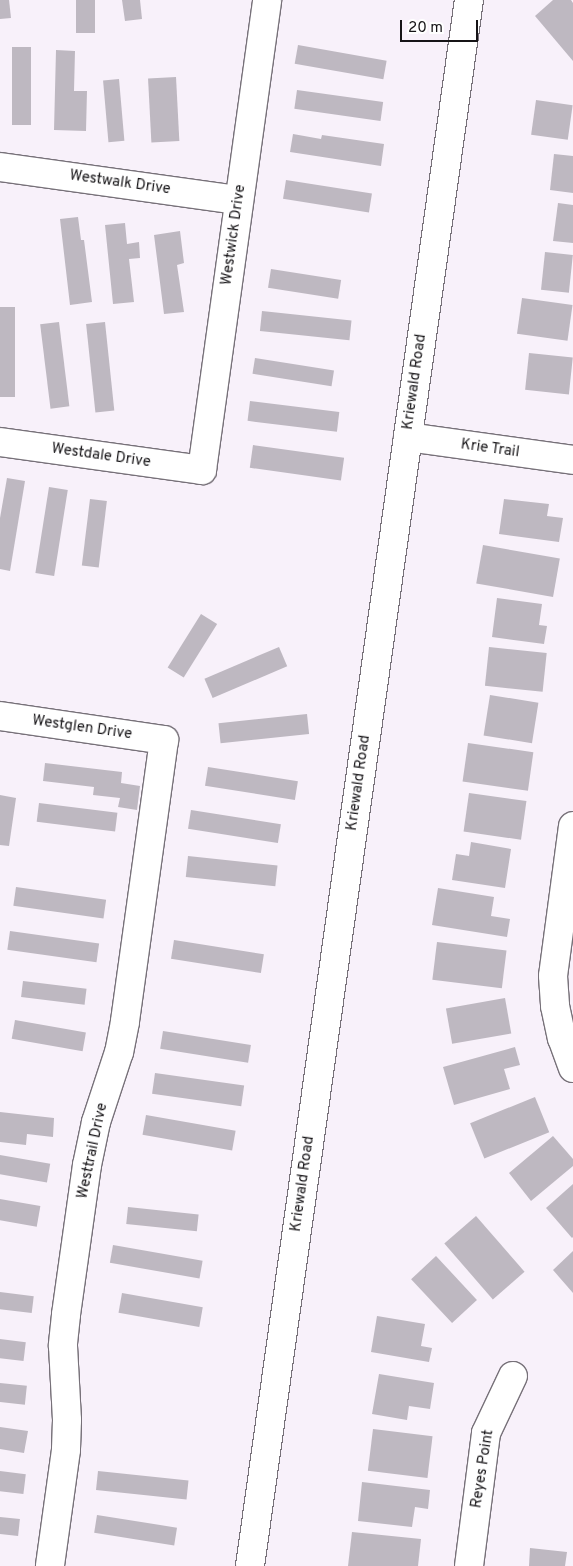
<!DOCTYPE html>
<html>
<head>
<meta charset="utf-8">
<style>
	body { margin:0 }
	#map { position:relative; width:573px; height:1566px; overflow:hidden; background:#f8f1fa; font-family:Overpass,sans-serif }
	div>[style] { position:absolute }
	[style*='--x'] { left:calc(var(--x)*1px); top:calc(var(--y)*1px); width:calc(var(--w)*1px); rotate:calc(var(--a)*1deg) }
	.building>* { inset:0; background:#beb8c1; transform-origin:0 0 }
	.roads { filter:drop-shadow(1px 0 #777179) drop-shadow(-1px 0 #777179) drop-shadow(0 1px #777179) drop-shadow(0 -1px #777179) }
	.minor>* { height:28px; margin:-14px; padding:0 14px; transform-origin:14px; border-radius:14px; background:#fff }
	span { translate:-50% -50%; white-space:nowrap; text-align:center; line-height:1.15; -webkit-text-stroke:4.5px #fff; paint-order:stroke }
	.street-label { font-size:15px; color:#161417 }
	.scale { position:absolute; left:400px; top:20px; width:78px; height:22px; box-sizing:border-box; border:2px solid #161417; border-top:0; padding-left:6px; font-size:15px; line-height:18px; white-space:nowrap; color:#161417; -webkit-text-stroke:4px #fff; paint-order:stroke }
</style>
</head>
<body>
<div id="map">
	<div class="building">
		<div style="clip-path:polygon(0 0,9px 0,11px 18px,0 19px)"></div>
		<div style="left:76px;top:0;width:19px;height:33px"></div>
		<div style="clip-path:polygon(122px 0,140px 0,142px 19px,125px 21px)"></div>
		<div style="clip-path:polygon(553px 0,571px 0,573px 3px,573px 61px,535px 16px)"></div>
		<div style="left:298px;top:45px;width:90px;height:19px;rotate:10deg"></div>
		<div style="left:12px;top:47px;width:19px;height:78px"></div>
		<div style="clip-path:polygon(56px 50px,75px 51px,74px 91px,87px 91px,86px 131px,54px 130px)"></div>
		<div style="left:176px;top:77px;width:64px;height:28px;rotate:87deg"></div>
		<div style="left:119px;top:79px;width:62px;height:16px;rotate:85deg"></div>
		<div style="left:297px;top:90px;width:87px;height:19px;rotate:8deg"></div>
		<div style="left:536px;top:100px;width:37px;height:35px;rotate:8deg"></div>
		<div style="clip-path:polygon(293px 134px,321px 139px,322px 135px,384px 144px,381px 166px,290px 152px)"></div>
		<div style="clip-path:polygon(554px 154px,573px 156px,573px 193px,550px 190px)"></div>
		<div style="left:286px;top:180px;width:87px;height:19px;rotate:9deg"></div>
		<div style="clip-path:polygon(558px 203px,573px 205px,573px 243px,553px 241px)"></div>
		<div style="clip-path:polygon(78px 217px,81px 240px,84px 240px,92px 302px,70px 305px,60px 219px)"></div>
		<div style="clip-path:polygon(125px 223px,127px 244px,139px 242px,140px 258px,129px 259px,134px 302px,113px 304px,105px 225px)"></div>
		<div style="clip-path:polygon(180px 231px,184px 263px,177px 265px,184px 312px,164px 314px,154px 235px)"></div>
		<div style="left:545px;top:252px;width:28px;height:38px;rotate:6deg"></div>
		<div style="left:271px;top:269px;width:71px;height:19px;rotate:9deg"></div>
		<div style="left:522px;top:298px;width:51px;height:36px;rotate:8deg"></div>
		<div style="left:0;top:307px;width:15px;height:90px"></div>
		<div style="left:262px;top:311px;width:90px;height:20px;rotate:6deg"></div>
		<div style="left:59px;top:322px;width:85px;height:19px;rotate:83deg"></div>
		<div style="left:105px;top:322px;width:89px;height:19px;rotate:84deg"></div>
		<div style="left:529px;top:353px;width:44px;height:37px;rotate:6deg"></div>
		<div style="left:255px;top:358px;width:80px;height:16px;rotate:9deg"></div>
		<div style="left:250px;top:401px;width:90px;height:20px;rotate:7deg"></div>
		<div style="left:253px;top:445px;width:92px;height:23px;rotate:8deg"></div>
		<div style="clip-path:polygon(7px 478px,25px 481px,10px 571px,0 569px,0 518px)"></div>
		<div style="left:49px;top:487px;width:19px;height:87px;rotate:9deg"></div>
		<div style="left:90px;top:499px;width:17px;height:67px;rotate:7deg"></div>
		<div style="clip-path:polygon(504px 499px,549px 504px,547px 516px,563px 518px,559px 542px,499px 534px)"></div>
		<div style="left:483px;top:545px;width:78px;height:39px;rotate:10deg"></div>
		<div style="clip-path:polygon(497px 598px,542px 604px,539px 625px,547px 626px,544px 644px,492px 637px)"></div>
		<div style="left:201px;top:614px;width:19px;height:63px;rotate:32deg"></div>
		<div style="left:279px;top:647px;width:21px;height:81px;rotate:67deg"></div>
		<div style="left:489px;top:647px;width:58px;height:39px;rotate:6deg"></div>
		<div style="left:490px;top:695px;width:49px;height:41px;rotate:9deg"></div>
		<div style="left:307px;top:714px;width:20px;height:89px;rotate:84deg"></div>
		<div style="left:468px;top:743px;width:66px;height:39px;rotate:8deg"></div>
		<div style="clip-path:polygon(45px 763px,122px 772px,121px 783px,140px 786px,137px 810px,118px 807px,120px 798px,93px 795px,94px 787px,43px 781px)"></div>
		<div style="left:208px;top:767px;width:91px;height:19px;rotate:9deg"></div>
		<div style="left:469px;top:793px;width:58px;height:39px;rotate:8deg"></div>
		<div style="clip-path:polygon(0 795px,16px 798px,9px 846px,0 845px)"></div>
		<div style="left:39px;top:803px;width:79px;height:19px;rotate:7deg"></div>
		<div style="left:191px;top:810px;width:91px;height:19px;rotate:9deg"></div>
		<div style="clip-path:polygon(471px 842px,511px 849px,505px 888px,452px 880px,456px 854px,469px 856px)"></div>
		<div style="left:188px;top:856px;width:90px;height:21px;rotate:6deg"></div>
		<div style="left:16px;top:887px;width:91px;height:19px;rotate:8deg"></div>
		<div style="clip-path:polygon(438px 888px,494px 897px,491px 916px,510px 919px,507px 937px,432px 925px)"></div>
		<div style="left:10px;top:931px;width:90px;height:19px;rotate:8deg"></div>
		<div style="left:174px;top:940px;width:91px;height:19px;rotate:9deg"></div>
		<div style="left:437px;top:942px;width:70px;height:38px;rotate:7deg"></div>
		<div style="left:23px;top:981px;width:64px;height:16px;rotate:7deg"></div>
		<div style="left:505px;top:998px;width:36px;height:60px;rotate:80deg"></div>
		<div style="left:15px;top:1020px;width:72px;height:19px;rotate:10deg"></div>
		<div style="left:163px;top:1031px;width:89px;height:18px;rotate:9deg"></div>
		<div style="clip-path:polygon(515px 1047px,520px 1065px,504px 1069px,510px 1089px,454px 1105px,443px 1067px)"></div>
		<div style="left:155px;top:1073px;width:90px;height:21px;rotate:8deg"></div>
		<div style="left:535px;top:1097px;width:38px;height:70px;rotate:68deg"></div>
		<div style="clip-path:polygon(0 1112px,54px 1118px,53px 1137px,27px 1134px,26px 1145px,0 1142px)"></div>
		<div style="left:146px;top:1115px;width:91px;height:20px;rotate:10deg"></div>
		<div style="clip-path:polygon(553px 1136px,573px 1159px,573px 1166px,531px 1201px,509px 1173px)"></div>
		<div style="left:0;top:1155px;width:51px;height:19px;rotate:10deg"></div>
		<div style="clip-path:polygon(573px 1184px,573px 1237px,572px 1238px,546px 1208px)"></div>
		<div style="left:0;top:1199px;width:41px;height:21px;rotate:10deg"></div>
		<div style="left:128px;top:1207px;width:71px;height:17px;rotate:6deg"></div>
		<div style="left:476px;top:1216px;width:74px;height:42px;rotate:49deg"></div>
		<div style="left:113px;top:1245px;width:91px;height:18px;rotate:10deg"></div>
		<div style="clip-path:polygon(573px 1251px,573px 1293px,553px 1270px)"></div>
		<div style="left:436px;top:1256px;width:60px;height:34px;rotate:47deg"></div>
		<div style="left:0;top:1292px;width:34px;height:17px;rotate:7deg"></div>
		<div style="left:122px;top:1293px;width:82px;height:20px;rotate:10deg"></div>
		<div style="clip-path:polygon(377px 1316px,425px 1324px,421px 1346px,432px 1348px,429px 1362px,371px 1352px)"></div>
		<div style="left:0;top:1339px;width:26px;height:19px;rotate:7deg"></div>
		<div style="clip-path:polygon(379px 1374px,434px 1383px,430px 1409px,409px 1406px,407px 1420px,372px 1414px)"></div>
		<div style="left:0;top:1383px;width:27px;height:19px;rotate:6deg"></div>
		<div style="clip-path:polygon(0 1427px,28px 1431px,24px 1453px,0 1449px)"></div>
		<div style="left:373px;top:1429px;width:60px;height:42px;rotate:7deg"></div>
		<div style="left:0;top:1471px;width:26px;height:20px;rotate:7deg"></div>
		<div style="left:98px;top:1471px;width:91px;height:19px;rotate:6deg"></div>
		<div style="clip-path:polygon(362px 1482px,430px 1490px,428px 1509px,415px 1507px,412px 1527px,358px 1521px)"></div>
		<div style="left:97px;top:1515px;width:81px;height:18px;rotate:9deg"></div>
		<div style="left:0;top:1517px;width:20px;height:17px;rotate:6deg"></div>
		<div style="clip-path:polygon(352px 1532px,421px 1539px,418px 1566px,348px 1566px)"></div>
		<div style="clip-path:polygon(530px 1548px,567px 1552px,565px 1566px,529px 1566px)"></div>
	</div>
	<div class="roads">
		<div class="minor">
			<div style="--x:0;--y:167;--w:241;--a:7.9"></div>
			<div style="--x:408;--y:437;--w:167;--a:7.9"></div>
			<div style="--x:0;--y:442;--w:204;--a:7.9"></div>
			<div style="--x:202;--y:470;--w:474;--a:-82.1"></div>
			<div style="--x:0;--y:716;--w:166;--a:8.3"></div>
			<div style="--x:164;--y:740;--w:285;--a:97.9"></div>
			<div style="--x:125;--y:1022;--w:31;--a:101"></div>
			<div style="--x:119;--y:1052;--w:74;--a:108.2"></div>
			<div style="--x:96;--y:1122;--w:44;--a:101.8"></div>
			<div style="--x:87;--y:1165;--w:151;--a:98"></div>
			<div style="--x:66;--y:1315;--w:31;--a:96"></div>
			<div style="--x:63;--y:1346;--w:74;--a:86.9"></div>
			<div style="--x:67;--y:1420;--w:30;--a:92"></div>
			<div style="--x:66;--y:1450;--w:117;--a:97.9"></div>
			<div style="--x:573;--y:826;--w:151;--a:97.6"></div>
			<div style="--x:553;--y:976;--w:30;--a:86"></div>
			<div style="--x:555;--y:1006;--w:33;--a:78"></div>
			<div style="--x:562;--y:1038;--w:32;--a:70"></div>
			<div style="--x:250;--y:1566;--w:1581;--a:-82.04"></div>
			<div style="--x:469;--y:1566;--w:134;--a:-82.7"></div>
			<div style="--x:486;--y:1433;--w:63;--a:-64.7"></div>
		</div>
	</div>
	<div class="street-label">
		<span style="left:120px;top:183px;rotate:8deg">Westwalk Drive</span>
		<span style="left:234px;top:235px;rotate:-82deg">Westwick Drive</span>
		<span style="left:415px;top:382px;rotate:-82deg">Kriewald Road</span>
		<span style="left:490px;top:449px;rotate:8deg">Krie Trail</span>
		<span style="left:101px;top:456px;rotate:8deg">Westdale Drive</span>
		<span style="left:82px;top:728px;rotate:8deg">Westglen Drive</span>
		<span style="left:359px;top:783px;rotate:-82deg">Kriewald Road</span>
		<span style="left:93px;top:1151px;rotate:-78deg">Westtrail Drive</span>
		<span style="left:303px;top:1184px;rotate:-82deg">Kriewald Road</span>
		<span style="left:483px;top:1469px;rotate:-81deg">Reyes Point</span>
	</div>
	<div class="scale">20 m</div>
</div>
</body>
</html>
